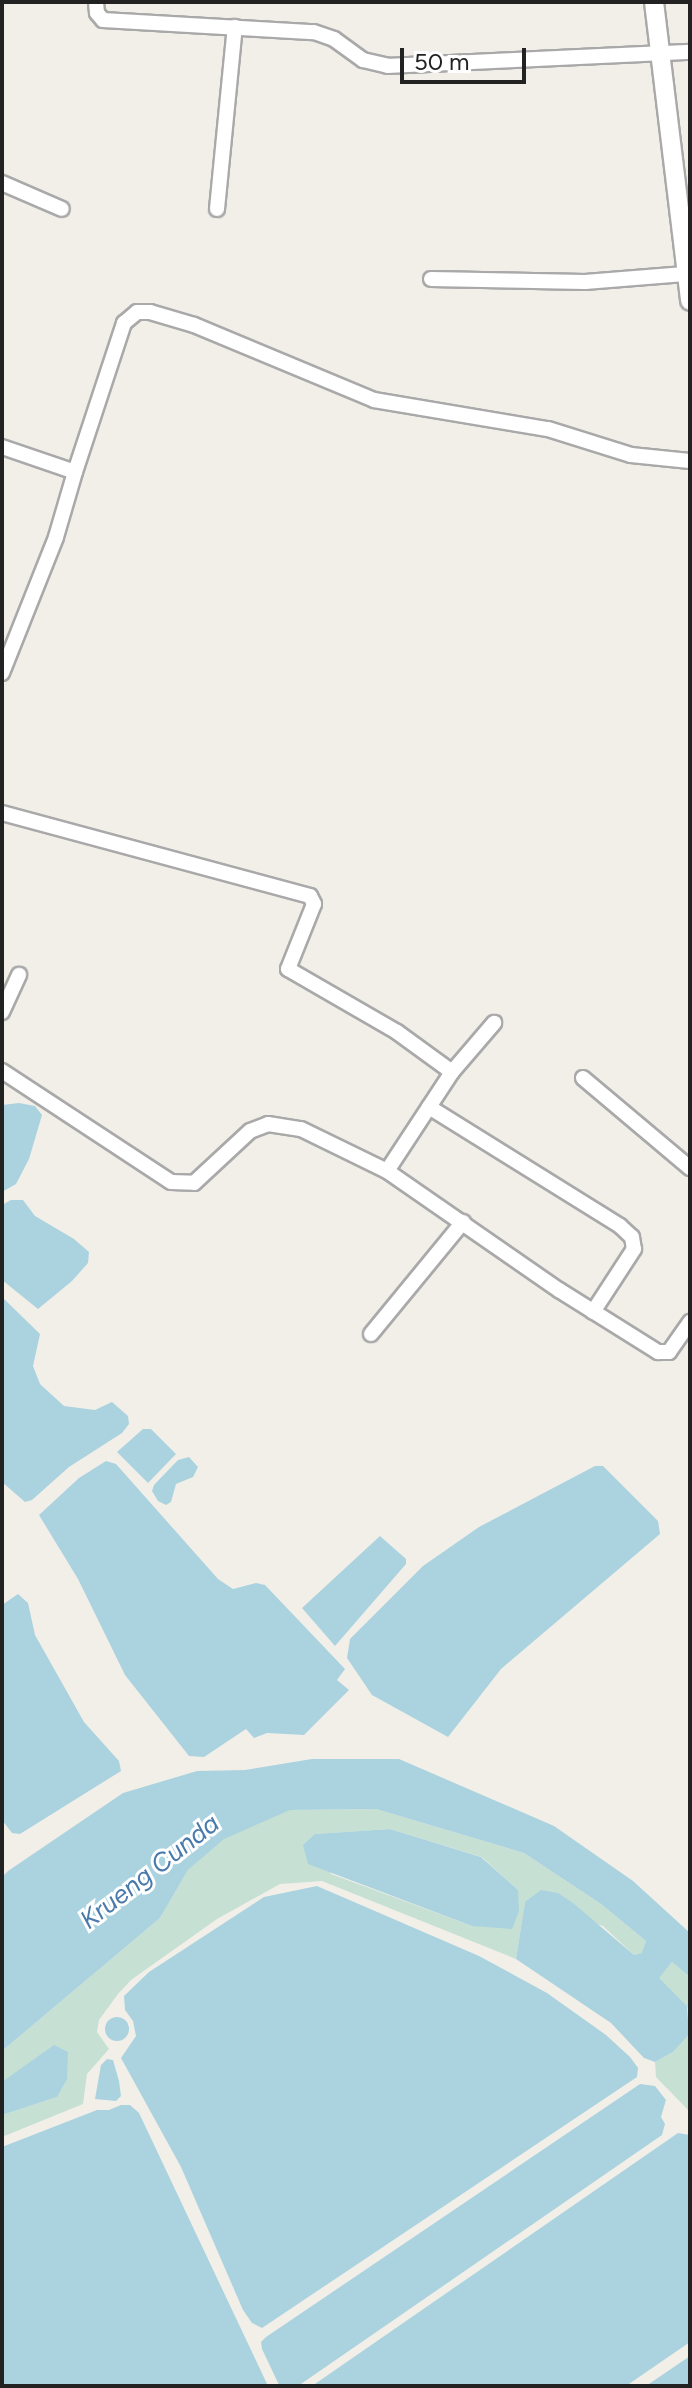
<!DOCTYPE html>
<html>
<head>
<meta charset="utf-8">
<style>
	body { margin:0 }
	#map { position:relative; width:692px; height:2388px; overflow:hidden; background:#f2efe9; font-family:Figtree,sans-serif }
	div>[style] { position:absolute }
	[style*='--x'] { left:calc(var(--x)*1px); top:calc(var(--y)*1px); width:calc(var(--w)*1px); rotate:calc(var(--a)*1deg) }
	.wetland>* { inset:0; background:#c6e0d4 }
	.water>* { inset:0; background:#aad3df }
	.round { border-radius:50% }
	.roads { filter:drop-shadow(2px 0 #a9a9a9) drop-shadow(-2px 0 #a9a9a9) drop-shadow(0 2px #a9a9a9) drop-shadow(0 -2px #a9a9a9) }
	.minor>* { height:14px; margin:-7px; padding:0 7px; transform-origin:7px; border-radius:7px; background:#fff }
	.tertiary>* { height:18px; margin:-9px; padding:0 9px; transform-origin:9px; border-radius:9px; background:#fff }
	span { translate:-50% -50%; white-space:nowrap; text-align:center; line-height:1.15; -webkit-text-stroke:6px #fff; paint-order:stroke }
	.water-label { font-size:26px; color:#4a7aab; font-style:italic }
	.frame { position:absolute; inset:0; border:4px solid #222; pointer-events:none }
	.scale { position:absolute; left:400px; top:48px; width:126px; height:36px; box-sizing:border-box; border:4px solid #222; border-top:0; padding-left:10px; font-size:24px; line-height:28px; white-space:nowrap; color:#222; -webkit-text-stroke:6px #fff; paint-order:stroke }
</style>
</head>
<body>
<div id="map">
	<div class="wetland">
		<div style="clip-path:polygon(evenodd,376px 1809px,524px 1853px,601px 1904px,646px 1941px,643px 1953px,634px 1955px,603px 1926px,525px 1902px,516px 1959px,322px 1881px,280px 1884px,217px 1919px,131px 1980px,118px 1994px,99px 2020px,97px 2032px,109px 2049px,87px 2074px,83px 2104px,2px 2137px,2px 2115px,57px 2097px,2px 2082px,2px 2051px,160px 1918px,188px 1870px,224px 1838px,289px 1810px,376px 1809px,390px 1829px,482px 1857px,518px 1890px,472px 1926px,331px 1874px,315px 1834px,390px 1829px)"></div>
		<div style="clip-path:polygon(672px 1962px,690px 1977px,690px 2016px,687px 2006px,658px 1978px)"></div>
		<div style="clip-path:polygon(690px 2030px,690px 2112px,656px 2077px,655px 2062px,673px 2052px)"></div>
	</div>
	<div class="water">
		<div style="clip-path:polygon(19px 1103px,35px 1106px,42px 1115px,29px 1159px,16px 1184px,2px 1192px,2px 1105px)"></div>
		<div style="clip-path:polygon(11px 1200px,23px 1200px,35px 1216px,74px 1239px,89px 1252px,88px 1263px,72px 1281px,38px 1309px,2px 1280px,2px 1205px)"></div>
		<div style="clip-path:polygon(2px 1297px,40px 1334px,33px 1366px,40px 1384px,64px 1406px,95px 1410px,112px 1402px,128px 1416px,129px 1424px,122px 1433px,69px 1467px,32px 1500px,25px 1502px,2px 1482px)"></div>
		<div style="clip-path:polygon(143px 1429px,151px 1429px,176px 1454px,148px 1483px,117px 1452px)"></div>
		<div style="clip-path:polygon(189px 1457px,198px 1467px,193px 1477px,176px 1484px,171px 1502px,166px 1505px,158px 1501px,152px 1491px,154px 1485px,178px 1460px)"></div>
		<div style="clip-path:polygon(106px 1461px,116px 1464px,218px 1579px,233px 1589px,256px 1583px,265px 1585px,345px 1669px,337px 1680px,349px 1690px,304px 1735px,267px 1733px,254px 1738px,246px 1729px,204px 1757px,189px 1756px,125px 1675px,78px 1579px,39px 1515px,79px 1478px)"></div>
		<div style="clip-path:polygon(595px 1466px,603px 1466px,658px 1521px,660px 1534px,501px 1669px,448px 1737px,372px 1695px,347px 1658px,350px 1639px,423px 1566px,479px 1527px)"></div>
		<div style="clip-path:polygon(380px 1536px,406px 1559px,406px 1564px,335px 1646px,302px 1608px)"></div>
		<div style="clip-path:polygon(18px 1594px,28px 1603px,35px 1635px,84px 1722px,119px 1761px,121px 1771px,20px 1834px,12px 1833px,2px 1820px,2px 1605px)"></div>
		<div style="clip-path:polygon(312px 1759px,399px 1759px,554px 1826px,633px 1881px,690px 1933px,690px 1977px,672px 1962px,659px 1978px,687px 2006px,689px 2034px,673px 2052px,655px 2062px,644px 2058px,611px 2023px,516px 1959px,525px 1902px,541px 1890px,558px 1893px,573px 1903px,634px 1955px,642px 1953px,646px 1941px,601px 1904px,524px 1853px,376px 1809px,290px 1810px,224px 1839px,188px 1870px,160px 1918px,2px 2051px,2px 1877px,8px 1871px,123px 1793px,197px 1771px,245px 1770px)"></div>
		<div style="clip-path:polygon(390px 1829px,481px 1857px,518px 1890px,519px 1911px,512px 1929px,472px 1926px,308px 1864px,303px 1845px,315px 1834px)"></div>
		<div style="clip-path:polygon(317px 1886px,479px 1956px,547px 1993px,606px 2035px,630px 2057px,638px 2068px,637px 2077px,262px 2328px,252px 2323px,243px 2310px,181px 2167px,121px 2058px,136px 2036px,133px 2021px,125px 2010px,124px 1996px,149px 1972px,264px 1897px)"></div>
		<div class="round" style="left:105px;top:2017px;width:24px;height:24px"></div>
		<div style="clip-path:polygon(54px 2045px,68px 2052px,67px 2079px,57px 2097px,2px 2115px,2px 2082px)"></div>
		<div style="clip-path:polygon(107px 2059px,113px 2060px,119px 2081px,121px 2096px,116px 2101px,95px 2099px,101px 2065px)"></div>
		<div style="clip-path:polygon(640px 2084px,655px 2086px,666px 2100px,661px 2117px,665px 2124px,662px 2135px,298px 2386px,279px 2385px,262px 2349px,261px 2342px,266px 2337px)"></div>
		<div style="clip-path:polygon(121px 2105px,130px 2105px,139px 2113px,268px 2386px,2px 2386px,2px 2147px,97px 2110px,109px 2110px)"></div>
		<div style="clip-path:polygon(678px 2133px,690px 2135px,690px 2342px,626px 2386px,312px 2386px)"></div>
		<div style="clip-path:polygon(690px 2356px,690px 2386px,646px 2386px)"></div>
	</div>
	<div class="roads">
		<div class="minor">
			<div style="--x:96;--y:2;--w:11;--a:85"></div>
			<div style="--x:97;--y:13;--w:9;--a:49"></div>
			<div style="--x:103;--y:20;--w:211;--a:3.3"></div>
			<div style="--x:314;--y:32;--w:21;--a:19"></div>
			<div style="--x:334;--y:39;--w:36;--a:36"></div>
			<div style="--x:363;--y:60;--w:26;--a:13"></div>
			<div style="--x:388;--y:66;--w:302;--a:-2.7"></div>
			<div style="--x:2;--y:183;--w:65;--a:23.4"></div>
			<div style="--x:217;--y:209;--w:183;--a:-84.4"></div>
			<div style="--x:431;--y:279;--w:154;--a:1.1"></div>
			<div style="--x:585;--y:282;--w:100;--a:-4.6"></div>
			<div style="--x:2;--y:447;--w:77;--a:18.9"></div>
			<div style="--x:75;--y:472;--w:157;--a:-71.8"></div>
			<div style="--x:124;--y:323;--w:17;--a:-40"></div>
			<div style="--x:137;--y:312;--w:13;--a:0"></div>
			<div style="--x:150;--y:312;--w:46;--a:16.5"></div>
			<div style="--x:194;--y:325;--w:195;--a:22.6"></div>
			<div style="--x:374;--y:400;--w:176;--a:9.5"></div>
			<div style="--x:548;--y:429;--w:87;--a:17.4"></div>
			<div style="--x:631;--y:455;--w:59;--a:5.8"></div>
			<div style="--x:2;--y:673;--w:146;--a:-68.3"></div>
			<div style="--x:56;--y:537;--w:68;--a:-73.7"></div>
			<div style="--x:2;--y:813;--w:319;--a:15.1"></div>
			<div style="--x:310;--y:896;--w:9;--a:63"></div>
			<div style="--x:314;--y:904;--w:70;--a:111.8"></div>
			<div style="--x:288;--y:969;--w:126;--a:30"></div>
			<div style="--x:397;--y:1032;--w:68;--a:36"></div>
			<div style="--x:452;--y:1072;--w:118;--a:123.3"></div>
			<div style="--x:2;--y:1012;--w:41;--a:-65.3"></div>
			<div style="--x:2;--y:1071;--w:202;--a:33.3"></div>
			<div style="--x:171;--y:1182;--w:23;--a:2"></div>
			<div style="--x:194;--y:1183;--w:76;--a:-42.9"></div>
			<div style="--x:250;--y:1131;--w:19;--a:-21"></div>
			<div style="--x:268;--y:1124;--w:33;--a:9"></div>
			<div style="--x:301;--y:1129;--w:96;--a:26"></div>
			<div style="--x:387;--y:1171;--w:209;--a:34.7"></div>
			<div style="--x:559;--y:1290;--w:117;--a:32.1"></div>
			<div style="--x:658;--y:1352;--w:11;--a:0"></div>
			<div style="--x:669;--y:1352;--w:37;--a:-55"></div>
			<div style="--x:452;--y:1072;--w:65;--a:-49.4"></div>
			<div style="--x:583;--y:1078;--w:140;--a:40.1"></div>
			<div style="--x:429;--y:1107;--w:225;--a:31.9"></div>
			<div style="--x:620;--y:1226;--w:16;--a:43"></div>
			<div style="--x:632;--y:1237;--w:12;--a:81"></div>
			<div style="--x:634;--y:1249;--w:75;--a:123.1"></div>
			<div style="--x:371;--y:1334;--w:145;--a:-50.6"></div>
		</div>
		<div class="tertiary">
			<div style="--x:654;--y:2;--w:301;--a:83.1"></div>
		</div>
	</div>
	<div class="water-label">
		<span style="left:150px;top:1872px;rotate:-38deg">Krueng Cunda</span>
	</div>
	<div class="frame"></div>
	<div class="scale">50 m</div>
</div>
</body>
</html>
